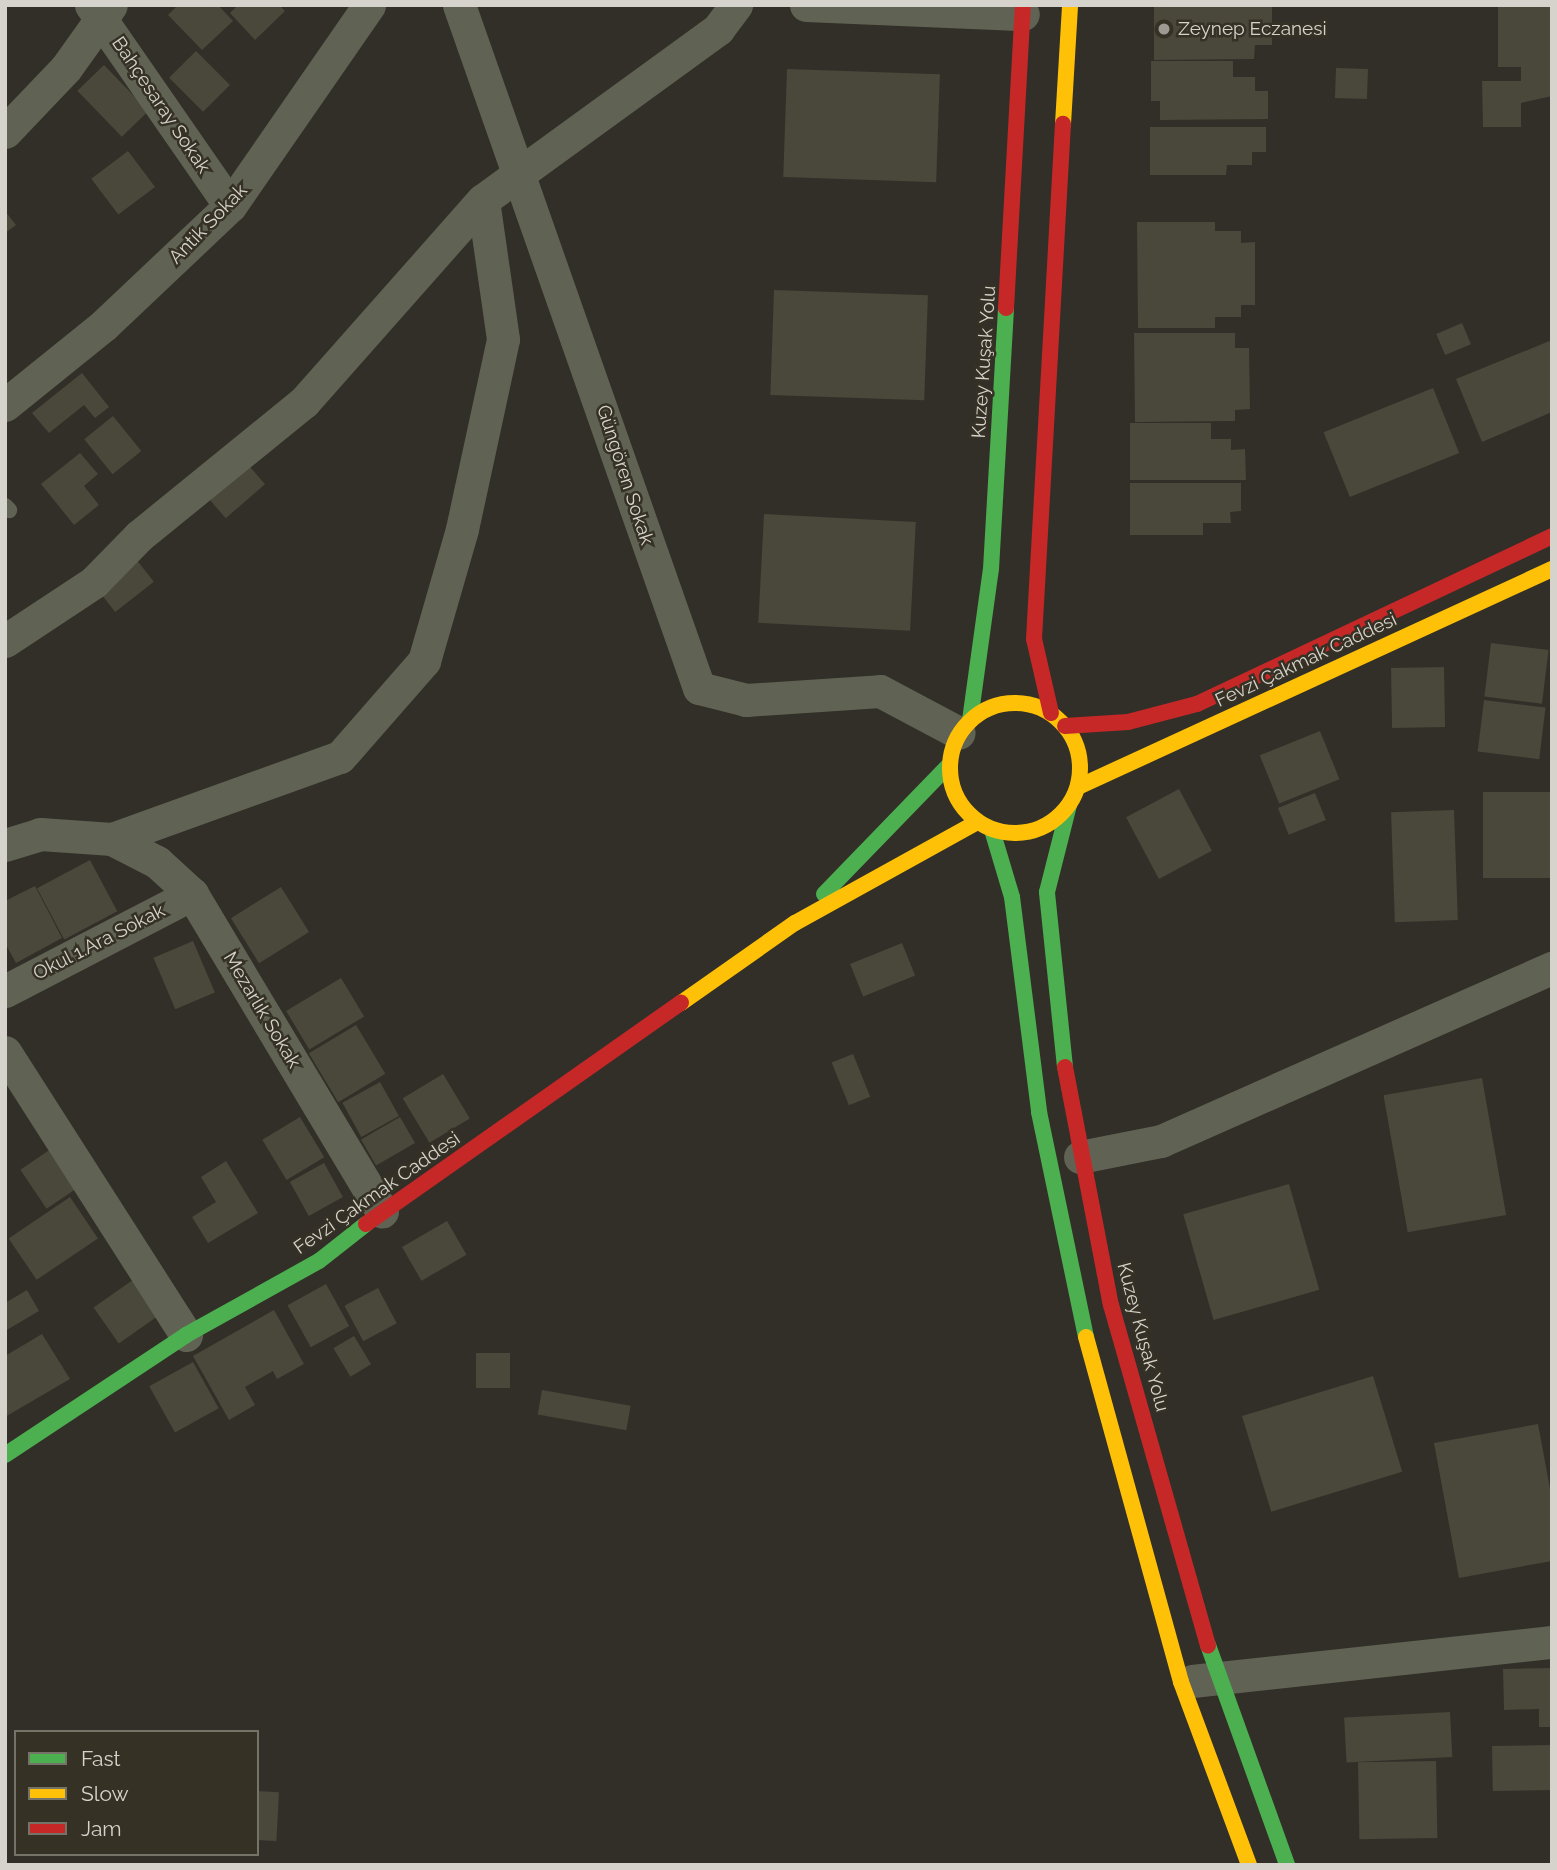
<!DOCTYPE html>
<html>
<head>
<meta charset="utf-8">
<style>
	body { margin:0 }
	#map { position:relative; width:1557px; height:1870px; overflow:hidden; background:#322f28; font-family:Raleway,sans-serif }
	div>[style] { position:absolute }
	[style*='--x'] { left:calc(var(--x)*1px); top:calc(var(--y)*1px); width:calc(var(--w)*1px); rotate:calc(var(--a)*1deg) }
	.building>* { inset:0; background:#4a473b; transform-origin:0 0 }
	.lane>* { height:16px; margin:-8px; padding:0 8px; transform-origin:8px; border-radius:8px; background:#606353 }
	.street>* { height:33px; margin:-16.5px; padding:0 16.5px; transform-origin:16.5px; border-radius:16.5px; background:#606353 }
	.fast>* { height:16px; margin:-8px; padding:0 8px; transform-origin:8px; border-radius:8px; background:#4caf50 }
	.slow>* { height:16px; margin:-8px; padding:0 8px; transform-origin:8px; border-radius:8px; background:#ffc107 }
	.slow>.ring { margin:-8px; padding:0; box-sizing:content-box; background:none; border:16px solid #ffc107; border-radius:50% }
	.jam>* { height:16px; margin:-8px; padding:0 8px; transform-origin:8px; border-radius:8px; background:#c62828 }
	.dots>* { width:19px; height:19px; translate:-50% -50%; box-sizing:border-box; border:4px solid #353125; border-radius:50% }
	span { translate:-50% -50%; white-space:nowrap; text-align:center; line-height:1.15; -webkit-text-stroke:5px #353125; paint-order:stroke }
	.poi-label { font-size:19px; color:#d6d3cc }
	.left { translate:0 -50%; text-align:left }
	.street-label { font-size:19px; color:#d6d3cc }
	.frame { position:absolute; inset:0; border:7px solid #d6d3cc; pointer-events:none }
	.legend { position:absolute; left:14px; top:1730px; width:245px; height:126px; box-sizing:border-box; background:#353125; border:2px solid #757268; margin:0; padding:9px 12px; list-style:none; font-size:21px; color:#d6d3cc }
	.legend li { display:flex; align-items:center; gap:14px; height:35px }
	.legend b { width:35px; border:2px solid #757268 }
</style>
</head>
<body>
<div id="map">
	<div class="building">
		<div style="clip-path:polygon(178px 5px,218px 5px,233px 21px,202px 50px,168px 15px)"></div>
		<div style="clip-path:polygon(238px 5px,279px 5px,285px 11px,255px 40px,230px 13px)"></div>
		<div style="clip-path:polygon(1154px 5px,1272px 5px,1272px 45px,1255px 45px,1254px 59px,1154px 60px)"></div>
		<div style="clip-path:polygon(1498px 5px,1552px 5px,1552px 96px,1521px 103px,1521px 127px,1483px 127px,1482px 81px,1521px 81px,1521px 67px,1498px 67px)"></div>
		<div style="left:196px;top:51px;width:48px;height:38px;rotate:45deg"></div>
		<div style="clip-path:polygon(1151px 61px,1233px 61px,1233px 77px,1255px 77px,1255px 91px,1268px 91px,1268px 119px,1160px 120px,1160px 101px,1151px 101px)"></div>
		<div style="left:104px;top:65px;width:64px;height:37px;rotate:46deg"></div>
		<div style="left:1336px;top:68px;width:32px;height:30px;rotate:2deg"></div>
		<div style="left:787px;top:69px;width:153px;height:108px;rotate:2deg"></div>
		<div style="clip-path:polygon(1150px 127px,1266px 127px,1266px 152px,1252px 152px,1252px 165px,1227px 165px,1226px 175px,1150px 175px)"></div>
		<div style="left:128px;top:151px;width:45px;height:46px;rotate:53deg"></div>
		<div style="clip-path:polygon(5px 211px,16px 225px,5px 233px)"></div>
		<div style="clip-path:polygon(1137px 222px,1215px 222px,1215px 231px,1241px 231px,1241px 243px,1255px 242px,1255px 305px,1241px 305px,1241px 317px,1215px 317px,1215px 328px,1138px 328px)"></div>
		<div style="left:774px;top:290px;width:154px;height:105px;rotate:2deg"></div>
		<div style="left:1462px;top:323px;width:23px;height:28px;rotate:67deg"></div>
		<div style="clip-path:polygon(1134px 333px,1235px 333px,1235px 348px,1249px 348px,1250px 409px,1235px 410px,1235px 421px,1135px 422px)"></div>
		<div style="clip-path:polygon(1552px 340px,1552px 412px,1482px 442px,1456px 379px)"></div>
		<div style="clip-path:polygon(82px 373px,109px 407px,95px 418px,84px 405px,49px 433px,32px 413px)"></div>
		<div style="left:1433px;top:388px;width:70px;height:118px;rotate:68deg"></div>
		<div style="left:113px;top:416px;width:45px;height:37px;rotate:51deg"></div>
		<div style="clip-path:polygon(1130px 423px,1211px 423px,1211px 439px,1231px 439px,1231px 450px,1245px 449px,1246px 480px,1130px 480px)"></div>
		<div style="clip-path:polygon(80px 453px,98px 474px,84px 486px,99px 505px,74px 525px,41px 484px)"></div>
		<div style="left:244px;top:460px;width:32px;height:52px;rotate:49deg"></div>
		<div style="clip-path:polygon(1130px 483px,1241px 483px,1241px 511px,1230px 512px,1231px 523px,1203px 523px,1203px 535px,1130px 535px)"></div>
		<div style="left:764px;top:514px;width:152px;height:109px;rotate:3deg"></div>
		<div style="left:136px;top:559px;width:29px;height:49px;rotate:52deg"></div>
		<div style="left:1491px;top:643px;width:58px;height:54px;rotate:7deg"></div>
		<div style="left:1444px;top:667px;width:60px;height:53px;rotate:89deg"></div>
		<div style="left:1484px;top:700px;width:62px;height:52px;rotate:7deg"></div>
		<div style="left:1320px;top:731px;width:52px;height:65px;rotate:68deg"></div>
		<div style="left:1179px;top:789px;width:70px;height:60px;rotate:62deg"></div>
		<div style="left:1552px;top:792px;width:86px;height:69px;rotate:90deg"></div>
		<div style="left:1315px;top:793px;width:29px;height:40px;rotate:68deg"></div>
		<div style="left:1454px;top:810px;width:110px;height:63px;rotate:88deg"></div>
		<div style="left:90px;top:860px;width:58px;height:60px;rotate:62deg"></div>
		<div style="clip-path:polygon(35px 886px,62px 938px,16px 963px,5px 943px,5px 901px)"></div>
		<div style="left:281px;top:887px;width:53px;height:59px;rotate:58deg"></div>
		<div style="left:193px;top:941px;width:56px;height:43px;rotate:67deg"></div>
		<div style="left:902px;top:943px;width:35px;height:56px;rotate:68deg"></div>
		<div style="left:341px;top:978px;width:45px;height:64px;rotate:59deg"></div>
		<div style="left:356px;top:1025px;width:57px;height:55px;rotate:59deg"></div>
		<div style="left:853px;top:1054px;width:46px;height:23px;rotate:68deg"></div>
		<div style="left:443px;top:1074px;width:52px;height:47px;rotate:59deg"></div>
		<div style="left:1482px;top:1078px;width:139px;height:100px;rotate:80deg"></div>
		<div style="left:380px;top:1082px;width:39px;height:43px;rotate:61deg"></div>
		<div style="left:300px;top:1117px;width:47px;height:44px;rotate:59deg"></div>
		<div style="left:400px;top:1117px;width:30px;height:45px;rotate:60deg"></div>
		<div style="left:51px;top:1149px;width:47px;height:37px;rotate:56deg"></div>
		<div style="clip-path:polygon(226px 1161px,258px 1213px,208px 1243px,192px 1217px,216px 1202px,201px 1177px)"></div>
		<div style="left:324px;top:1163px;width:39px;height:39px;rotate:61deg"></div>
		<div style="left:1289px;top:1184px;width:110px;height:110px;rotate:74deg"></div>
		<div style="left:70px;top:1197px;width:50px;height:74px;rotate:56deg"></div>
		<div style="left:447px;top:1221px;width:39px;height:52px;rotate:60deg"></div>
		<div style="left:137px;top:1277px;width:44px;height:53px;rotate:55deg"></div>
		<div style="left:326px;top:1284px;width:48px;height:44px;rotate:61deg"></div>
		<div style="left:378px;top:1288px;width:40px;height:38px;rotate:62deg"></div>
		<div style="clip-path:polygon(27px 1290px,39px 1311px,5px 1331px,5px 1303px)"></div>
		<div style="clip-path:polygon(274px 1310px,304px 1364px,277px 1379px,273px 1371px,245px 1387px,255px 1405px,229px 1420px,193px 1356px)"></div>
		<div style="clip-path:polygon(42px 1334px,70px 1379px,5px 1417px,5px 1356px)"></div>
		<div style="left:354px;top:1336px;width:33px;height:24px;rotate:59deg"></div>
		<div style="left:476px;top:1353px;width:34px;height:35px"></div>
		<div style="left:193px;top:1362px;width:53px;height:50px;rotate:61deg"></div>
		<div style="left:1373px;top:1376px;width:100px;height:137px;rotate:73deg"></div>
		<div style="left:542px;top:1390px;width:90px;height:25px;rotate:10deg"></div>
		<div style="clip-path:polygon(1538px 1424px,1552px 1499px,1552px 1561px,1459px 1578px,1434px 1443px)"></div>
		<div style="clip-path:polygon(1552px 1668px,1552px 1727px,1539px 1727px,1539px 1709px,1504px 1710px,1503px 1669px)"></div>
		<div style="left:1450px;top:1712px;width:45px;height:106px;rotate:87deg"></div>
		<div style="left:1551px;top:1745px;width:45px;height:59px;rotate:89deg"></div>
		<div style="left:1436px;top:1761px;width:77px;height:78px;rotate:89deg"></div>
		<div style="left:257px;top:1791px;width:22px;height:49px;rotate:3deg"></div>
	</div>
	<div class="lane">
		<div style="--x:5;--y:506;--w:6;--a:45"></div>
	</div>
	<div class="street">
		<div style="--x:91;--y:5;--w:244;--a:55.3"></div>
		<div style="--x:459;--y:5;--w:724;--a:70.64"></div>
		<div style="--x:699;--y:688;--w:49;--a:14.3"></div>
		<div style="--x:746;--y:700;--w:134;--a:-3.8"></div>
		<div style="--x:880;--y:691;--w:89;--a:28"></div>
		<div style="--x:806;--y:5;--w:217;--a:2.4"></div>
		<div style="--x:5;--y:132;--w:88;--a:-46.4"></div>
		<div style="--x:66;--y:68;--w:77;--a:-54.5"></div>
		<div style="--x:5;--y:405;--w:127;--a:-38.9"></div>
		<div style="--x:104;--y:325;--w:173;--a:-43.4"></div>
		<div style="--x:230;--y:206;--w:244;--a:-55.3"></div>
		<div style="--x:5;--y:641;--w:107;--a:-33.5"></div>
		<div style="--x:94;--y:582;--w:64;--a:-45.6"></div>
		<div style="--x:139;--y:536;--w:213;--a:-39.1"></div>
		<div style="--x:304;--y:402;--w:270;--a:-48.5"></div>
		<div style="--x:483;--y:200;--w:291;--a:-36"></div>
		<div style="--x:718;--y:29;--w:30;--a:-53"></div>
		<div style="--x:112;--y:839;--w:242;--a:-19.8"></div>
		<div style="--x:340;--y:757;--w:128;--a:-48.8"></div>
		<div style="--x:424;--y:661;--w:137;--a:-73.9"></div>
		<div style="--x:462;--y:529;--w:194;--a:-77.8"></div>
		<div style="--x:503;--y:339;--w:140;--a:-98.2"></div>
		<div style="--x:5;--y:845;--w:37;--a:-17"></div>
		<div style="--x:40;--y:834;--w:72;--a:4"></div>
		<div style="--x:112;--y:839;--w:51;--a:27.1"></div>
		<div style="--x:157;--y:862;--w:47;--a:42.4"></div>
		<div style="--x:192;--y:894;--w:370;--a:59.1"></div>
		<div style="--x:5;--y:991;--w:211;--a:-27.4"></div>
		<div style="--x:5;--y:1052;--w:336;--a:57.4"></div>
		<div style="--x:1080;--y:1157;--w:83;--a:-11.2"></div>
		<div style="--x:1161;--y:1141;--w:428;--a:-23.9"></div>
		<div style="--x:1192;--y:1681;--w:362;--a:-6.2"></div>
	</div>
	<div class="fast">
		<div style="--x:970;--y:720;--w:152;--a:-82.1"></div>
		<div style="--x:991;--y:569;--w:261;--a:-86.7"></div>
		<div style="--x:992;--y:830;--w:70;--a:73.4"></div>
		<div style="--x:1012;--y:897;--w:217;--a:82.8"></div>
		<div style="--x:1039;--y:1112;--w:230;--a:78.2"></div>
		<div style="--x:824;--y:894;--w:180;--a:-45.9"></div>
		<div style="--x:1065;--y:1067;--w:176;--a:-95.9"></div>
		<div style="--x:1047;--y:892;--w:90;--a:-75.8"></div>
		<div style="--x:5;--y:1455;--w:217;--a:-33.5"></div>
		<div style="--x:186;--y:1335;--w:152;--a:-29.1"></div>
		<div style="--x:319;--y:1261;--w:60;--a:-38.2"></div>
		<div style="--x:1208;--y:1645;--w:234;--a:70.2"></div>
	</div>
	<div class="slow">
		<div style="--x:1063;--y:124;--w:119;--a:-86.6"></div>
		<div class="ring" style="left:950px;top:703px;width:114px;height:114px"></div>
		<div style="--x:1078;--y:787;--w:522;--a:-24.7"></div>
		<div style="--x:681;--y:1003;--w:139;--a:-35.1"></div>
		<div style="--x:795;--y:923;--w:208;--a:-29"></div>
		<div style="--x:1086;--y:1337;--w:358;--a:74.6"></div>
		<div style="--x:1181;--y:1682;--w:195;--a:69.6"></div>
	</div>
	<div class="jam">
		<div style="--x:1006;--y:308;--w:303;--a:-86.8"></div>
		<div style="--x:1051;--y:713;--w:76;--a:-102.9"></div>
		<div style="--x:1034;--y:639;--w:516;--a:-86.78"></div>
		<div style="--x:1065;--y:726;--w:63;--a:-3.6"></div>
		<div style="--x:1128;--y:722;--w:71;--a:-14.6"></div>
		<div style="--x:1197;--y:704;--w:393;--a:-25.3"></div>
		<div style="--x:1065;--y:1067;--w:242;--a:79.1"></div>
		<div style="--x:1111;--y:1305;--w:354;--a:74.1"></div>
		<div style="--x:366;--y:1224;--w:385;--a:-35.1"></div>
	</div>
	<div class="dots">
		<div style="left:1164px;top:29px;background:#9d9a93"></div>
	</div>
	<div class="poi-label">
		<span class="left" style="left:1178px;top:29px">Zeynep Eczanesi</span>
	</div>
	<div class="street-label">
		<span style="left:161px;top:105px;rotate:56deg">Bahçesaray Sokak</span>
		<span style="left:208px;top:224px;rotate:-46deg">Antik Sokak</span>
		<span style="left:984px;top:362px;rotate:-86deg">Kuzey Kuşak Yolu</span>
		<span style="left:625px;top:475px;rotate:72deg">Güngören Sokak</span>
		<span style="left:1306px;top:660px;rotate:-25deg">Fevzi Çakmak Caddesi</span>
		<span style="left:99px;top:942px;rotate:-27deg">Okul 1.Ara Sokak</span>
		<span style="left:262px;top:1010px;rotate:59deg">Mezarlık Sokak</span>
		<span style="left:377px;top:1193px;rotate:-35deg">Fevzi Çakmak Caddesi</span>
		<span style="left:1143px;top:1337px;rotate:75deg">Kuzey Kuşak Yolu</span>
	</div>
	<div class="frame"></div>
	<ul class="legend">
	<li><b style="height:9px;background:#4caf50"></b>Fast</li>
	<li><b style="height:9px;background:#ffc107"></b>Slow</li>
	<li><b style="height:9px;background:#c62828"></b>Jam</li>
	</ul>
</div>
</body>
</html>
